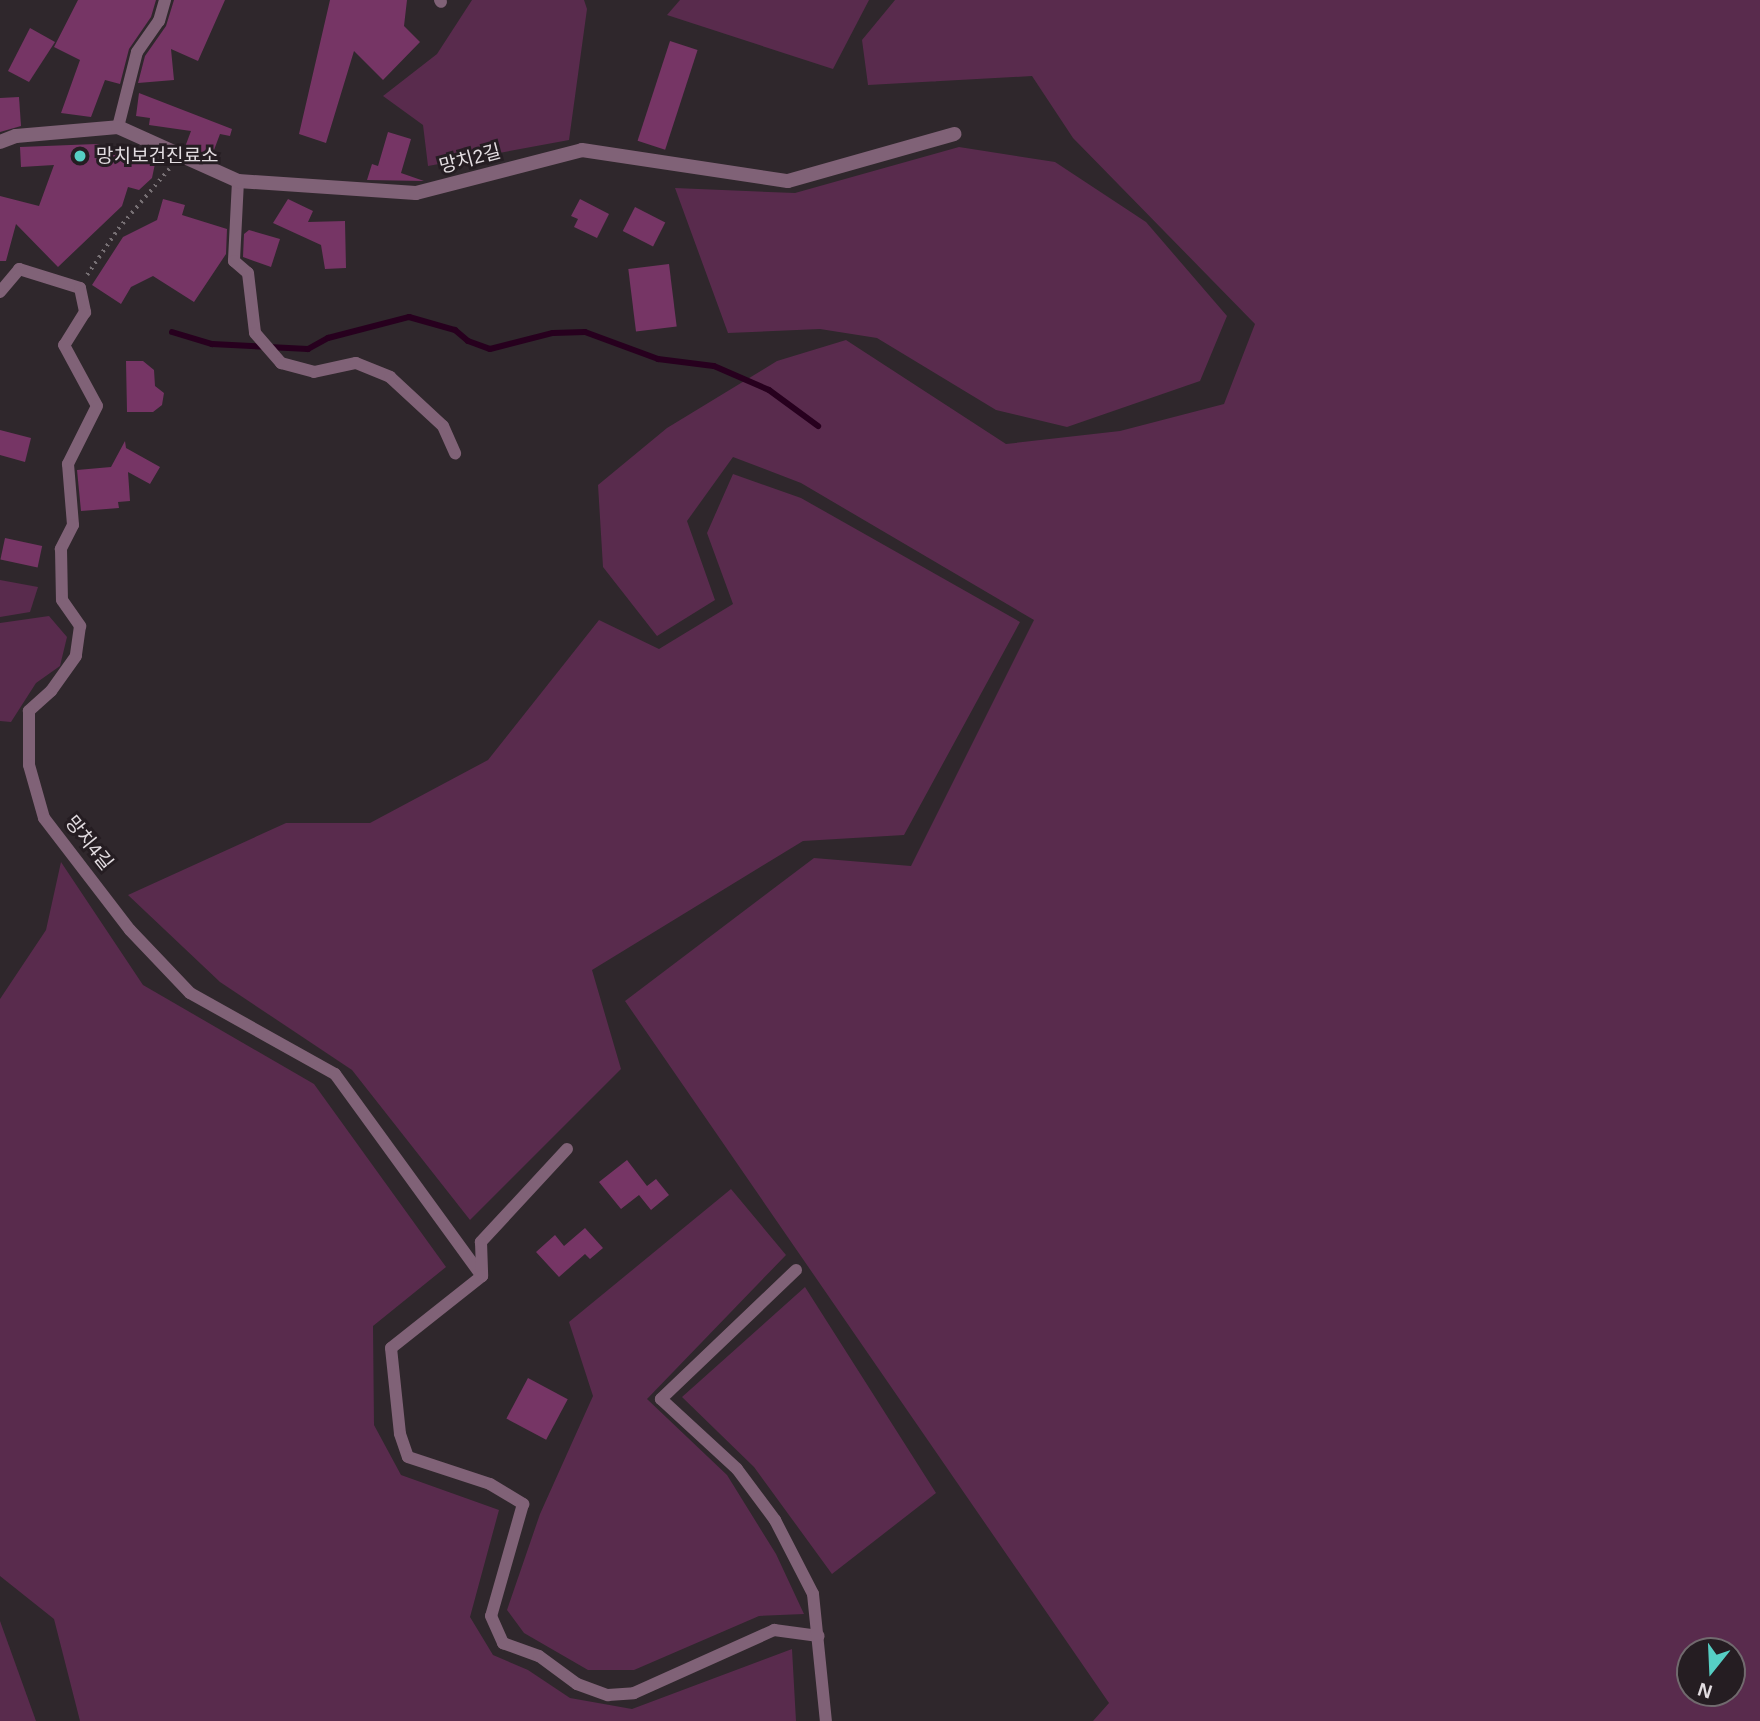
<!DOCTYPE html>
<html>
<head>
<meta charset="utf-8">
<style>
	body { margin:0 }
	#map { position:relative; width:1760px; height:1721px; overflow:hidden; background:#2f272c; font-family:Arial,"Noto Sans KR",sans-serif }
	div>[style] { position:absolute }
	[style*='--x'] { left:calc(var(--x)*1px); top:calc(var(--y)*1px); width:calc(var(--w)*1px); rotate:calc(var(--a)*1deg) }
	.green>* { inset:0; background:#592b4d }
	.stream>* { height:6px; margin:-3px; padding:0 3px; transform-origin:3px; border-radius:3px; background:#27001e }
	.building>* { inset:0; background:#763565; transform-origin:0 0 }
	.path>* { height:3.5px; margin-top:-1.75px; transform-origin:0; background:repeating-linear-gradient(90deg,#777074 0 2px,transparent 0 7px) }
	.lane>* { height:12px; margin:-6px; padding:0 6px; transform-origin:6px; border-radius:6px; background:#806277 }
	.street>* { height:14px; margin:-7px; padding:0 7px; transform-origin:7px; border-radius:7px; background:#806277 }
	.dots>* { width:19px; height:19px; translate:-50% -50%; box-sizing:border-box; border:4px solid #251d22; border-radius:50% }
	span { translate:-50% -50%; white-space:nowrap; text-align:center; line-height:1.15; -webkit-text-stroke:6px #251d22; paint-order:stroke }
	.poi-label { font-size:19px; color:#e3dde1 }
	.left { translate:0 -50%; text-align:left }
	.street-label { font-size:19px; color:#e3dde1 }
	.north { position:absolute; left:1676px; top:1637px; width:70px; height:70px; box-sizing:border-box; background:#251d22; border:2px solid #716a6e; border-radius:50%; rotate:198deg; font-size:19px; font-weight:700; line-height:28px; text-align:center; color:#e3dde1 }
	.north::after { content:''; display:block; margin:auto; width:24px; height:32px; background:#56cec4; clip-path:polygon(50% 0,100% 100%,50% 72%,0 100%) }
</style>
</head>
<body>
<div id="map">
	<div class="green">
		<div style="clip-path:polygon(472px 0,584px 0,587px 9px,569px 140px,428px 166px,423px 125px,383px 96px,437px 54px)"></div>
		<div style="clip-path:polygon(680px 0,869px 0,833px 69px,667px 15px)"></div>
		<div style="clip-path:polygon(evenodd,895px 0,1760px 0,1760px 1721px,1093px 1721px,1109px 1703px,625px 1001px,814px 858px,911px 866px,1034px 620px,801px 483px,733px 457px,687px 521px,715px 600px,657px 636px,603px 567px,598px 485px,667px 428px,777px 361px,846px 340px,1006px 444px,1120px 431px,1224px 404px,1255px 324px,1073px 138px,1032px 76px,868px 85px,862px 40px,895px 0,1690px 1651px,1732px 1651px,1732px 1693px,1690px 1693px,1690px 1651px)"></div>
		<div style="clip-path:polygon(959px 147px,1055px 162px,1146px 222px,1227px 316px,1200px 381px,1067px 427px,996px 410px,877px 338px,820px 329px,728px 333px,675px 188px,795px 193px)"></div>
		<div style="clip-path:polygon(733px 474px,801px 498px,1020px 622px,904px 835px,803px 841px,592px 970px,621px 1069px,470px 1220px,352px 1070px,220px 982px,128px 895px,286px 823px,370px 823px,488px 760px,599px 620px,659px 649px,733px 604px,707px 533px)"></div>
		<div style="clip-path:polygon(0 580px,38px 587px,30px 612px,0 617px)"></div>
		<div style="clip-path:polygon(49px 616px,67px 637px,60px 666px,36px 683px,11px 722px,0 721px,0 623px)"></div>
		<div style="clip-path:polygon(61px 862px,143px 985px,314px 1084px,446px 1267px,373px 1326px,374px 1425px,401px 1475px,499px 1510px,470px 1617px,493px 1655px,528px 1670px,570px 1698px,632px 1709px,792px 1649px,796px 1721px,80px 1721px,54px 1619px,0 1576px,0 999px,46px 930px)"></div>
		<div style="clip-path:polygon(731px 1189px,786px 1255px,647px 1399px,727px 1475px,776px 1554px,804px 1614px,759px 1616px,634px 1670px,588px 1670px,524px 1633px,507px 1610px,540px 1514px,593px 1396px,569px 1322px)"></div>
		<div style="clip-path:polygon(805px 1287px,936px 1493px,832px 1574px,754px 1467px,682px 1397px)"></div>
		<div style="clip-path:polygon(0 1621px,36px 1721px,0 1721px)"></div>
	</div>
	<div class="stream">
		<div style="--x:172;--y:332;--w:42;--a:16.7"></div>
		<div style="--x:212;--y:344;--w:96;--a:3"></div>
		<div style="--x:308;--y:349;--w:23;--a:-29"></div>
		<div style="--x:328;--y:338;--w:84;--a:-14.5"></div>
		<div style="--x:409;--y:317;--w:48;--a:15.8"></div>
		<div style="--x:455;--y:330;--w:17;--a:40"></div>
		<div style="--x:468;--y:341;--w:23;--a:20"></div>
		<div style="--x:490;--y:349;--w:65;--a:-14.3"></div>
		<div style="--x:553;--y:333;--w:32;--a:-2"></div>
		<div style="--x:585;--y:332;--w:78;--a:20.3"></div>
		<div style="--x:658;--y:359;--w:56;--a:7.1"></div>
		<div style="--x:714;--y:366;--w:60;--a:23.6"></div>
		<div style="--x:769;--y:390;--w:61;--a:36.3"></div>
	</div>
	<div class="building">
		<div style="clip-path:polygon(78px 0,156px 0,151px 17px,129px 49px,120px 84px,105px 80px,91px 117px,61px 113px,80px 60px,54px 47px)"></div>
		<div style="clip-path:polygon(174px 0,225px 0,198px 61px,171px 49px,174px 80px,138px 83px,145px 56px,166px 26px)"></div>
		<div style="clip-path:polygon(330px 0,407px 0,404px 26px,420px 42px,383px 80px,354px 51px,326px 143px,299px 134px)"></div>
		<div style="clip-path:polygon(30px 28px,55px 42px,29px 82px,8px 71px)"></div>
		<div style="left:670px;top:41px;width:29px;height:105px;rotate:18deg"></div>
		<div style="clip-path:polygon(139px 93px,232px 129px,230px 136px,220px 134px,211px 158px,185px 147px,191px 131px,149px 125px,150px 118px,136px 116px)"></div>
		<div style="clip-path:polygon(19px 97px,21px 126px,0 132px,0 98px)"></div>
		<div style="clip-path:polygon(388px 132px,411px 139px,401px 173px,424px 181px,367px 180px,372px 164px,378px 166px)"></div>
		<div style="clip-path:polygon(96px 144px,156px 159px,152px 178px,139px 190px,128px 187px,122px 206px,58px 267px,16px 224px,6px 261px,0 261px,0 196px,39px 206px,54px 165px,21px 167px,20px 147px)"></div>
		<div style="clip-path:polygon(163px 199px,185px 205px,182px 215px,227px 229px,226px 254px,194px 302px,153px 276px,131px 287px,121px 304px,92px 285px,123px 237px,157px 220px)"></div>
		<div style="clip-path:polygon(288px 199px,313px 211px,308px 222px,345px 221px,346px 268px,325px 269px,321px 245px,273px 223px)"></div>
		<div style="clip-path:polygon(580px 199px,609px 214px,597px 238px,574px 227px,578px 219px,571px 216px)"></div>
		<div style="left:635px;top:207px;width:34px;height:27px;rotate:27deg"></div>
		<div style="clip-path:polygon(249px 230px,280px 239px,271px 267px,243px 257px,244px 234px)"></div>
		<div style="left:669px;top:264px;width:63px;height:41px;rotate:83deg"></div>
		<div style="clip-path:polygon(126px 361px,143px 361px,154px 370px,155px 386px,164px 393px,162px 405px,153px 412px,127px 412px)"></div>
		<div style="clip-path:polygon(0 430px,31px 438px,25px 462px,0 455px)"></div>
		<div style="clip-path:polygon(125px 441px,126px 448px,160px 467px,150px 484px,128px 472px,130px 501px,118px 502px,119px 508px,81px 511px,77px 470px,111px 467px)"></div>
		<div style="left:5px;top:538px;width:38px;height:22px;rotate:12deg"></div>
		<div style="clip-path:polygon(627px 1160px,647px 1186px,656px 1179px,669px 1195px,651px 1210px,639px 1195px,621px 1209px,599px 1182px)"></div>
		<div style="clip-path:polygon(585px 1228px,603px 1248px,590px 1259px,585px 1254px,559px 1277px,536px 1252px,555px 1235px,564px 1246px)"></div>
		<div style="left:528px;top:1378px;width:45px;height:46px;rotate:28deg"></div>
	</div>
	<div class="path">
		<div style="--x:87;--y:275;--w:55;--a:-56"></div>
		<div style="--x:118;--y:229;--w:80;--a:-49.6"></div>
	</div>
	<div class="lane">
		<div style="--x:440;--y:0;--w:2;--a:63"></div>
		<div style="--x:118;--y:127;--w:77;--a:-75.8"></div>
		<div style="--x:137;--y:52;--w:38;--a:-55"></div>
		<div style="--x:159;--y:21;--w:22;--a:-74"></div>
		<div style="--x:238;--y:181;--w:80;--a:92.9"></div>
		<div style="--x:234;--y:261;--w:18;--a:41"></div>
		<div style="--x:248;--y:273;--w:60;--a:83.3"></div>
		<div style="--x:255;--y:333;--w:40;--a:49"></div>
		<div style="--x:281;--y:363;--w:34;--a:15"></div>
		<div style="--x:314;--y:372;--w:43;--a:-12.1"></div>
		<div style="--x:356;--y:363;--w:37;--a:22"></div>
		<div style="--x:390;--y:377;--w:72;--a:42.8"></div>
		<div style="--x:443;--y:426;--w:30;--a:66"></div>
		<div style="--x:0;--y:292;--w:30;--a:-50"></div>
		<div style="--x:19;--y:269;--w:64;--a:17.3"></div>
		<div style="--x:80;--y:288;--w:25;--a:78"></div>
		<div style="--x:85;--y:312;--w:39;--a:122"></div>
		<div style="--x:64;--y:345;--w:69;--a:61.6"></div>
		<div style="--x:97;--y:406;--w:65;--a:116.6"></div>
		<div style="--x:68;--y:464;--w:61;--a:85.3"></div>
		<div style="--x:73;--y:525;--w:27;--a:117"></div>
		<div style="--x:61;--y:549;--w:51;--a:88.9"></div>
		<div style="--x:62;--y:600;--w:32;--a:55"></div>
		<div style="--x:80;--y:626;--w:30;--a:98"></div>
		<div style="--x:76;--y:656;--w:43;--a:125.5"></div>
		<div style="--x:51;--y:691;--w:30;--a:138"></div>
		<div style="--x:29;--y:711;--w:54;--a:90"></div>
		<div style="--x:29;--y:765;--w:55;--a:74.2"></div>
		<div style="--x:44;--y:818;--w:141;--a:52.5"></div>
		<div style="--x:130;--y:930;--w:87;--a:46.4"></div>
		<div style="--x:190;--y:993;--w:166;--a:29.2"></div>
		<div style="--x:335;--y:1074;--w:250;--a:54"></div>
		<div style="--x:567;--y:1149;--w:127;--a:132.8"></div>
		<div style="--x:481;--y:1242;--w:34;--a:88"></div>
		<div style="--x:482;--y:1276;--w:116;--a:141.6"></div>
		<div style="--x:391;--y:1348;--w:86;--a:84"></div>
		<div style="--x:400;--y:1434;--w:24;--a:71"></div>
		<div style="--x:408;--y:1457;--w:86;--a:18.2"></div>
		<div style="--x:490;--y:1484;--w:39;--a:31"></div>
		<div style="--x:523;--y:1504;--w:116;--a:105.9"></div>
		<div style="--x:491;--y:1616;--w:30;--a:66"></div>
		<div style="--x:503;--y:1643;--w:38;--a:20"></div>
		<div style="--x:539;--y:1656;--w:47;--a:36.4"></div>
		<div style="--x:577;--y:1684;--w:33;--a:20"></div>
		<div style="--x:608;--y:1695;--w:26;--a:-4"></div>
		<div style="--x:634;--y:1693;--w:154;--a:-24.2"></div>
		<div style="--x:774;--y:1630;--w:45;--a:7.6"></div>
		<div style="--x:796;--y:1270;--w:187;--a:136.3"></div>
		<div style="--x:661;--y:1399;--w:103;--a:42.6"></div>
		<div style="--x:737;--y:1469;--w:64;--a:53.3"></div>
		<div style="--x:775;--y:1520;--w:83;--a:62.8"></div>
		<div style="--x:813;--y:1594;--w:128;--a:84.2"></div>
	</div>
	<div class="street">
		<div style="--x:0;--y:142;--w:17;--a:-21"></div>
		<div style="--x:16;--y:136;--w:102;--a:-5"></div>
		<div style="--x:118;--y:127;--w:132;--a:24.2"></div>
		<div style="--x:238;--y:181;--w:178;--a:3.9"></div>
		<div style="--x:416;--y:193;--w:171;--a:-14.5"></div>
		<div style="--x:582;--y:150;--w:208;--a:8.6"></div>
		<div style="--x:788;--y:181;--w:173;--a:-15.8"></div>
	</div>
	<div class="dots">
		<div style="left:80px;top:156px;background:#56cec4"></div>
	</div>
	<div class="poi-label">
		<span class="left" style="left:96px;top:156px">망치보건진료소</span>
	</div>
	<div class="street-label">
		<span style="left:470px;top:159px;rotate:-15deg">망치2길</span>
		<span style="left:89px;top:843px;rotate:51deg">망치4길</span>
	</div>
	<div class="north">N</div>
</div>
</body>
</html>
